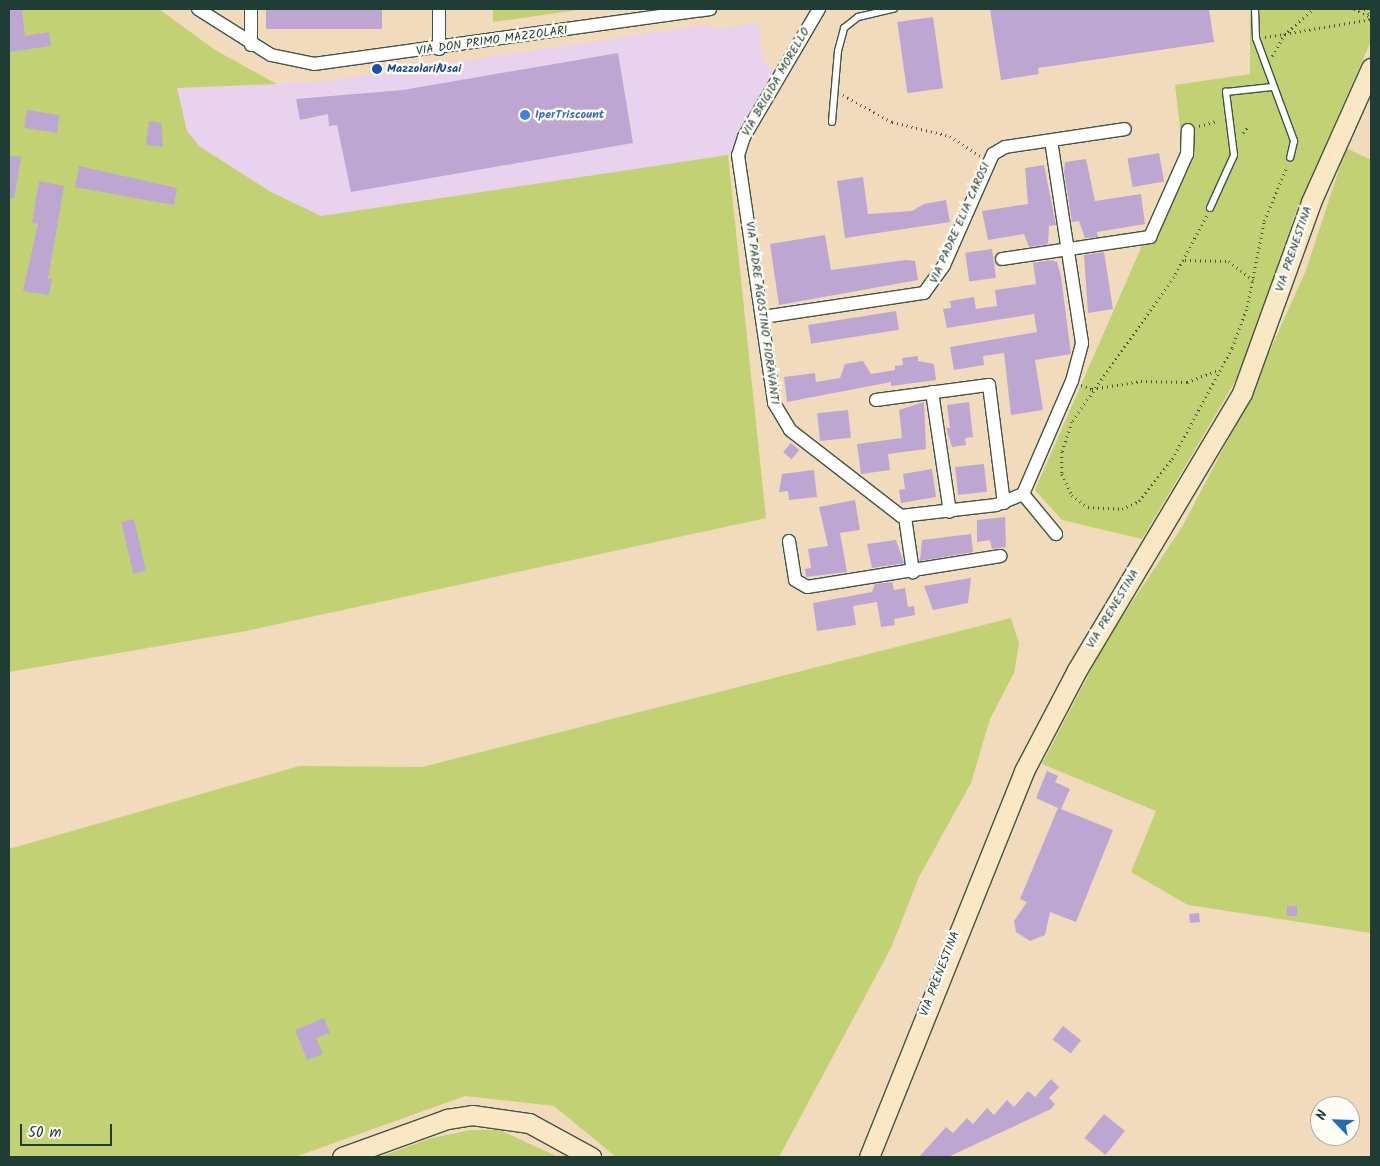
<!DOCTYPE html>
<html>
<head>
<meta charset="utf-8">
<style>
	body { margin:0 }
	#map { position:relative; width:1380px; height:1166px; overflow:hidden; background:#f2dbbc; font-family:Kalam,sans-serif }
	div>[style] { position:absolute }
	[style*='--x'] { left:calc(var(--x)*1px); top:calc(var(--y)*1px); width:calc(var(--w)*1px); rotate:calc(var(--a)*1deg) }
	.built>* { inset:0; background:#e8d2ee }
	.green>* { inset:0; background:#c2d173 }
	.building>* { inset:0; background:#bea6d2; transform-origin:0 0 }
	.path>* { height:2.5px; margin-top:-1.25px; transform-origin:0; background:repeating-linear-gradient(90deg,#3f5548 0 1px,transparent 0 5px) }
	.roads { filter:drop-shadow(1px 0 #3f5548) drop-shadow(-1px 0 #3f5548) drop-shadow(0 1px #3f5548) drop-shadow(0 -1px #3f5548) }
	.service>* { height:6px; margin:-3px; padding:0 3px; transform-origin:3px; border-radius:3px; background:#fff }
	.minor>* { height:12px; margin:-6px; padding:0 6px; transform-origin:6px; border-radius:6px; background:#fff }
	.secondary>* { height:19px; margin:-9.5px; padding:0 9.5px; transform-origin:9.5px; border-radius:9.5px; background:#fae7c3 }
	.dots>* { width:14px; height:14px; translate:-50% -50%; box-sizing:border-box; border:2px solid #fdfcf7; border-radius:50% }
	span { translate:-50% -50%; white-space:nowrap; text-align:center; line-height:1.15; -webkit-text-stroke:5px #fdfcf7; paint-order:stroke }
	.street-label { font-size:12px; color:#1f3d34 }
	.transit-label { font-size:12px; color:#164399; font-weight:700 }
	.left { translate:0 -50%; text-align:left }
	.shop-label { font-size:12px; color:#366cbe; font-weight:700 }
	.frame { position:absolute; inset:0; border:10px solid #1f3d34; pointer-events:none }
	.north { position:absolute; left:1310px; top:1096px; width:50px; height:50px; box-sizing:border-box; background:#fdfcf7; border:1px solid #a4b0a9; border-radius:50%; rotate:294deg; font-size:14px; font-weight:700; line-height:20px; text-align:center; color:#1f3d34 }
	.north::after { content:''; display:block; margin:auto; width:18px; height:22px; background:#1f6fb2; clip-path:polygon(50% 0,100% 100%,50% 72%,0 100%) }
	.scale { position:absolute; left:20px; top:1124px; width:92px; height:22px; box-sizing:border-box; border:2px solid #1f3d34; border-top:0; padding-left:6px; font-size:15px; line-height:18px; white-space:nowrap; color:#1f3d34; -webkit-text-stroke:4px #fdfcf7; paint-order:stroke }
</style>
</head>
<body>
<div id="map">
	<div class="built">
		<div style="clip-path:polygon(758px 23px,763px 62px,774px 71px,728px 155px,321px 216px,271px 192px,199px 146px,187px 131px,177px 88px,318px 82px,706px 25px,719px 29px)"></div>
	</div>
	<div class="green">
		<div style="clip-path:polygon(9px 9px,159px 9px,215px 50px,277px 84px,177px 88px,187px 131px,199px 146px,271px 192px,321px 216px,728px 155px,766px 518px,246px 631px,9px 672px)"></div>
		<div style="clip-path:polygon(493px 9px,585px 9px,493px 22px)"></div>
		<div style="clip-path:polygon(1250px 9px,1371px 9px,1371px 41px,1295px 214px,1242px 370px,1142px 539px,1062px 520px,1035px 490px,1183px 152px,1175px 85px,1250px 74px)"></div>
		<div style="clip-path:polygon(1346px 148px,1371px 160px,1371px 933px,1188px 905px,1131px 872px,1156px 811px,1042px 764px,1106px 641px,1182px 527px,1241px 415px,1306px 270px)"></div>
		<div style="clip-path:polygon(1011px 618px,1019px 643px,1014px 673px,990px 719px,971px 783px,919px 877px,891px 948px,779px 1157px,616px 1157px,554px 1106px,465px 1096px,295px 1157px,9px 1157px,9px 849px,299px 766px,422px 767px)"></div>
		<div style="clip-path:polygon(470px 1130px,500px 1130px,558px 1157px,379px 1157px,429px 1139px)"></div>
	</div>
	<div class="building">
		<div style="clip-path:polygon(9px 9px,22px 9px,25px 36px,49px 32px,51px 46px,9px 52px)"></div>
		<div style="left:266px;top:9px;width:116px;height:20px"></div>
		<div style="clip-path:polygon(990px 9px,1209px 9px,1214px 42px,1038px 68px,1039px 74px,1001px 80px)"></div>
		<div style="left:933px;top:17px;width:72px;height:36px;rotate:82deg"></div>
		<div style="clip-path:polygon(618px 53px,633px 143px,351px 192px,337px 125px,329px 126px,328px 114px,300px 120px,296px 99px,403px 90px)"></div>
		<div style="left:27px;top:110px;width:33px;height:18px;rotate:9deg"></div>
		<div style="clip-path:polygon(149px 121px,161px 123px,163px 147px,146px 145px)"></div>
		<div style="left:1159px;top:153px;width:29px;height:32px;rotate:80deg"></div>
		<div style="clip-path:polygon(9px 155px,21px 157px,14px 199px,9px 199px)"></div>
		<div style="clip-path:polygon(1086px 159px,1095px 201px,1141px 194px,1145px 224px,1097px 232px,1098px 237px,1085px 238px,1079px 221px,1072px 222px,1064px 172px,1065px 162px)"></div>
		<div style="clip-path:polygon(1044px 165px,1056px 225px,1049px 226px,1048px 244px,1029px 247px,1024px 234px,988px 240px,982px 211px,1028px 204px,1025px 168px)"></div>
		<div style="clip-path:polygon(79px 166px,177px 188px,174px 205px,75px 187px)"></div>
		<div style="clip-path:polygon(863px 177px,868px 214px,912px 211px,924px 204px,946px 200px,950px 222px,845px 238px,837px 181px)"></div>
		<div style="clip-path:polygon(39px 181px,64px 186px,48px 279px,52px 279px,49px 295px,23px 291px,38px 224px,32px 223px)"></div>
		<div style="clip-path:polygon(825px 235px,831px 270px,906px 260px,915px 261px,918px 280px,779px 305px,770px 244px)"></div>
		<div style="left:992px;top:249px;width:29px;height:27px;rotate:82deg"></div>
		<div style="clip-path:polygon(1104px 252px,1113px 309px,1088px 313px,1084px 255px)"></div>
		<div style="clip-path:polygon(1051px 260px,1057px 262px,1061px 277px,1071px 354px,1035px 360px,1043px 410px,1011px 415px,1004px 353px,983px 356px,984px 365px,954px 370px,950px 347px,1037px 332px,1034px 314px,947px 328px,943px 309px,951px 308px,950px 301px,974px 297px,976px 309px,997px 306px,995px 290px,1036px 284px,1033px 263px)"></div>
		<div style="left:896px;top:311px;width:19px;height:89px;rotate:81deg"></div>
		<div style="clip-path:polygon(918px 356px,918px 361px,934px 364px,936px 380px,891px 386px,891px 382px,787px 402px,784px 377px,815px 373px,816px 382px,840px 378px,845px 364px,863px 361px,871px 374px,895px 370px,895px 366px,903px 365px,902px 358px)"></div>
		<div style="clip-path:polygon(924px 402px,926px 449px,888px 454px,890px 470px,861px 474px,857px 444px,902px 438px,899px 410px)"></div>
		<div style="clip-path:polygon(969px 402px,973px 437px,965px 438px,966px 445px,952px 447px,946px 428px,950px 428px,947px 405px)"></div>
		<div style="left:848px;top:410px;width:28px;height:31px;rotate:84deg"></div>
		<div style="left:791px;top:443px;width:11px;height:12px;rotate:41deg"></div>
		<div style="left:984px;top:464px;width:28px;height:29px;rotate:84deg"></div>
		<div style="clip-path:polygon(932px 469px,936px 497px,901px 503px,899px 490px,905px 489px,903px 474px)"></div>
		<div style="clip-path:polygon(814px 470px,817px 497px,789px 500px,788px 491px,779px 492px,782px 474px)"></div>
		<div style="clip-path:polygon(855px 500px,860px 530px,840px 533px,847px 572px,806px 577px,805px 569px,811px 568px,808px 549px,828px 546px,819px 507px)"></div>
		<div style="clip-path:polygon(1005px 517px,1006px 547px,992px 549px,990px 540px,977px 542px,977px 520px)"></div>
		<div style="left:134px;top:519px;width:53px;height:13px;rotate:77deg"></div>
		<div style="clip-path:polygon(971px 534px,973px 552px,920px 561px,922px 540px)"></div>
		<div style="clip-path:polygon(896px 540px,904px 563px,872px 568px,867px 544px)"></div>
		<div style="clip-path:polygon(971px 578px,968px 603px,933px 610px,924px 586px)"></div>
		<div style="clip-path:polygon(892px 582px,894px 590px,905px 588px,908px 607px,914px 606px,915px 615px,894px 619px,895px 625px,881px 627px,877px 602px,853px 606px,856px 625px,817px 631px,813px 603px,872px 592px,875px 584px)"></div>
		<div style="clip-path:polygon(1047px 771px,1058px 776px,1055px 782px,1070px 789px,1061px 809px,1113px 830px,1076px 922px,1050px 912px,1045px 935px,1030px 941px,1016px 932px,1014px 921px,1027px 902px,1020px 899px,1058px 808px,1036px 798px)"></div>
		<div style="left:1287px;top:906px;width:10px;height:10px"></div>
		<div style="left:1199px;top:913px;width:9px;height:10px;rotate:84deg"></div>
		<div style="clip-path:polygon(324px 1018px,330px 1033px,316px 1038px,323px 1054px,307px 1060px,295px 1030px)"></div>
		<div style="left:1063px;top:1026px;width:23px;height:17px;rotate:38deg"></div>
		<div style="clip-path:polygon(1051px 1079px,1059px 1087px,1049px 1098px,1055px 1104px,1051px 1109px,948px 1157px,919px 1157px,946px 1127px,953px 1133px,967px 1118px,973px 1124px,987px 1108px,994px 1115px,1007px 1100px,1014px 1107px,1028px 1091px,1035px 1097px)"></div>
		<div style="left:1104px;top:1114px;width:27px;height:31px;rotate:39deg"></div>
	</div>
	<div class="path">
		<div style="--x:1354;--y:9;--w:19;--a:25"></div>
		<div style="--x:1365;--y:9;--w:9;--a:49"></div>
		<div style="--x:1265;--y:37;--w:108;--a:-9.6"></div>
		<div style="--x:1272;--y:56;--w:24;--a:-60"></div>
		<div style="--x:1284;--y:35;--w:39;--a:-42"></div>
		<div style="--x:843;--y:95;--w:56;--a:28.9"></div>
		<div style="--x:892;--y:122;--w:60;--a:13.6"></div>
		<div style="--x:950;--y:136;--w:36;--a:34"></div>
		<div style="--x:1199;--y:126;--w:18;--a:-16"></div>
		<div style="--x:1243;--y:133;--w:8;--a:-50"></div>
		<div style="--x:1207;--y:216;--w:69;--a:118.4"></div>
		<div style="--x:1174;--y:277;--w:177;--a:125.1"></div>
		<div style="--x:1072;--y:422;--w:32;--a:108"></div>
		<div style="--x:1062;--y:452;--w:22;--a:90"></div>
		<div style="--x:1062;--y:474;--w:23;--a:65"></div>
		<div style="--x:1072;--y:495;--w:20;--a:37"></div>
		<div style="--x:1088;--y:507;--w:34;--a:3"></div>
		<div style="--x:1122;--y:509;--w:19;--a:-25"></div>
		<div style="--x:1139;--y:501;--w:53;--a:-51.8"></div>
		<div style="--x:1172;--y:459;--w:126;--a:-61.6"></div>
		<div style="--x:1232;--y:348;--w:44;--a:-69.9"></div>
		<div style="--x:1247;--y:307;--w:88;--a:-78.8"></div>
		<div style="--x:1264;--y:221;--w:60;--a:-67.3"></div>
		<div style="--x:1185;--y:260;--w:44;--a:1.3"></div>
		<div style="--x:1229;--y:261;--w:31;--a:38"></div>
		<div style="--x:1081;--y:385;--w:12;--a:20"></div>
		<div style="--x:1092;--y:389;--w:50;--a:-9.3"></div>
		<div style="--x:1141;--y:381;--w:46;--a:1.2"></div>
		<div style="--x:1187;--y:382;--w:34;--a:-21"></div>
	</div>
	<div class="roads">
		<div class="service">
			<div style="--x:1255;--y:9;--w:29;--a:88"></div>
			<div style="--x:1256;--y:38;--w:110;--a:69.7"></div>
			<div style="--x:1294;--y:141;--w:17;--a:103"></div>
			<div style="--x:832;--y:122;--w:71;--a:-85.2"></div>
			<div style="--x:838;--y:51;--w:24;--a:-75"></div>
			<div style="--x:844;--y:28;--w:18;--a:-38"></div>
			<div style="--x:858;--y:17;--w:37;--a:-13"></div>
			<div style="--x:1210;--y:208;--w:58;--a:-65.6"></div>
			<div style="--x:1234;--y:155;--w:64;--a:-97.2"></div>
			<div style="--x:1226;--y:92;--w:46;--a:-6.2"></div>
		</div>
		<div class="minor">
			<div style="--x:198;--y:9;--w:86;--a:32.2"></div>
			<div style="--x:271;--y:55;--w:44;--a:11.8"></div>
			<div style="--x:314;--y:64;--w:400;--a:-7.9"></div>
			<div style="--x:251;--y:9;--w:36;--a:90"></div>
			<div style="--x:439;--y:9;--w:40;--a:90"></div>
			<div style="--x:819;--y:9;--w:148;--a:120.4"></div>
			<div style="--x:744;--y:137;--w:19;--a:108"></div>
			<div style="--x:738;--y:155;--w:251;--a:81.7"></div>
			<div style="--x:774;--y:403;--w:31;--a:59"></div>
			<div style="--x:790;--y:430;--w:140;--a:37.8"></div>
			<div style="--x:901;--y:516;--w:96;--a:-6.6"></div>
			<div style="--x:996;--y:505;--w:29;--a:-22"></div>
			<div style="--x:1023;--y:494;--w:123;--a:-66.6"></div>
			<div style="--x:1072;--y:381;--w:39;--a:-75"></div>
			<div style="--x:1082;--y:343;--w:204;--a:-98.7"></div>
			<div style="--x:1002;--y:259;--w:150;--a:-8.5"></div>
			<div style="--x:1150;--y:237;--w:91;--a:-66"></div>
			<div style="--x:1187;--y:154;--w:24;--a:-88"></div>
			<div style="--x:763;--y:317;--w:163;--a:-8.5"></div>
			<div style="--x:924;--y:293;--w:34;--a:-54"></div>
			<div style="--x:944;--y:265;--w:121;--a:-66.2"></div>
			<div style="--x:993;--y:154;--w:14;--a:-30"></div>
			<div style="--x:1005;--y:147;--w:121;--a:-8.5"></div>
			<div style="--x:932;--y:392;--w:121;--a:81.5"></div>
			<div style="--x:876;--y:400;--w:114;--a:-7.6"></div>
			<div style="--x:989;--y:385;--w:119;--a:82.8"></div>
			<div style="--x:1023;--y:494;--w:52;--a:50.5"></div>
			<div style="--x:905;--y:517;--w:56;--a:81.7"></div>
			<div style="--x:789;--y:541;--w:39;--a:81"></div>
			<div style="--x:795;--y:580;--w:14;--a:30"></div>
			<div style="--x:807;--y:587;--w:196;--a:-9.1"></div>
		</div>
		<div class="secondary">
			<div style="--x:342;--y:1157;--w:112;--a:-19.9"></div>
			<div style="--x:447;--y:1119;--w:25;--a:-9"></div>
			<div style="--x:472;--y:1115;--w:58;--a:8"></div>
			<div style="--x:529;--y:1123;--w:71;--a:28.7"></div>
			<div style="--x:869;--y:1157;--w:416;--a:-68.1"></div>
			<div style="--x:1024;--y:771;--w:114;--a:-62.3"></div>
			<div style="--x:1077;--y:670;--w:322;--a:-59.2"></div>
			<div style="--x:1242;--y:393;--w:203;--a:-70.1"></div>
			<div style="--x:1311;--y:202;--w:147;--a:-65.9"></div>
		</div>
	</div>
	<div class="dots">
		<div style="left:377px;top:69px;background:#1a4fb4"></div>
		<div style="left:525px;top:115px;background:#3f7fe0"></div>
	</div>
	<div class="street-label">
		<span style="left:492px;top:41px;rotate:-8deg">VIA DON PRIMO MAZZOLARI</span>
		<span style="left:776px;top:82px;rotate:-60deg">VIA BRIGIDA MORELLO</span>
		<span style="left:960px;top:223px;rotate:-66deg">VIA PADRE ELIA CAROSI</span>
		<span style="left:1294px;top:249px;rotate:-71deg">VIA PRENESTINA</span>
		<span style="left:762px;top:313px;rotate:82deg">VIA PADRE AGOSTINO FIORAVANTI</span>
		<span style="left:1113px;top:609px;rotate:-59deg">VIA PRENESTINA</span>
		<span style="left:940px;top:974px;rotate:-69deg">VIA PRENESTINA</span>
	</div>
	<div class="transit-label">
		<span class="left" style="left:387px;top:69px">Mazzolari/Usai</span>
	</div>
	<div class="shop-label">
		<span class="left" style="left:535px;top:115px">IperTriscount</span>
	</div>
	<div class="frame"></div>
	<div class="north">N</div>
	<div class="scale">50 m</div>
</div>
</body>
</html>
